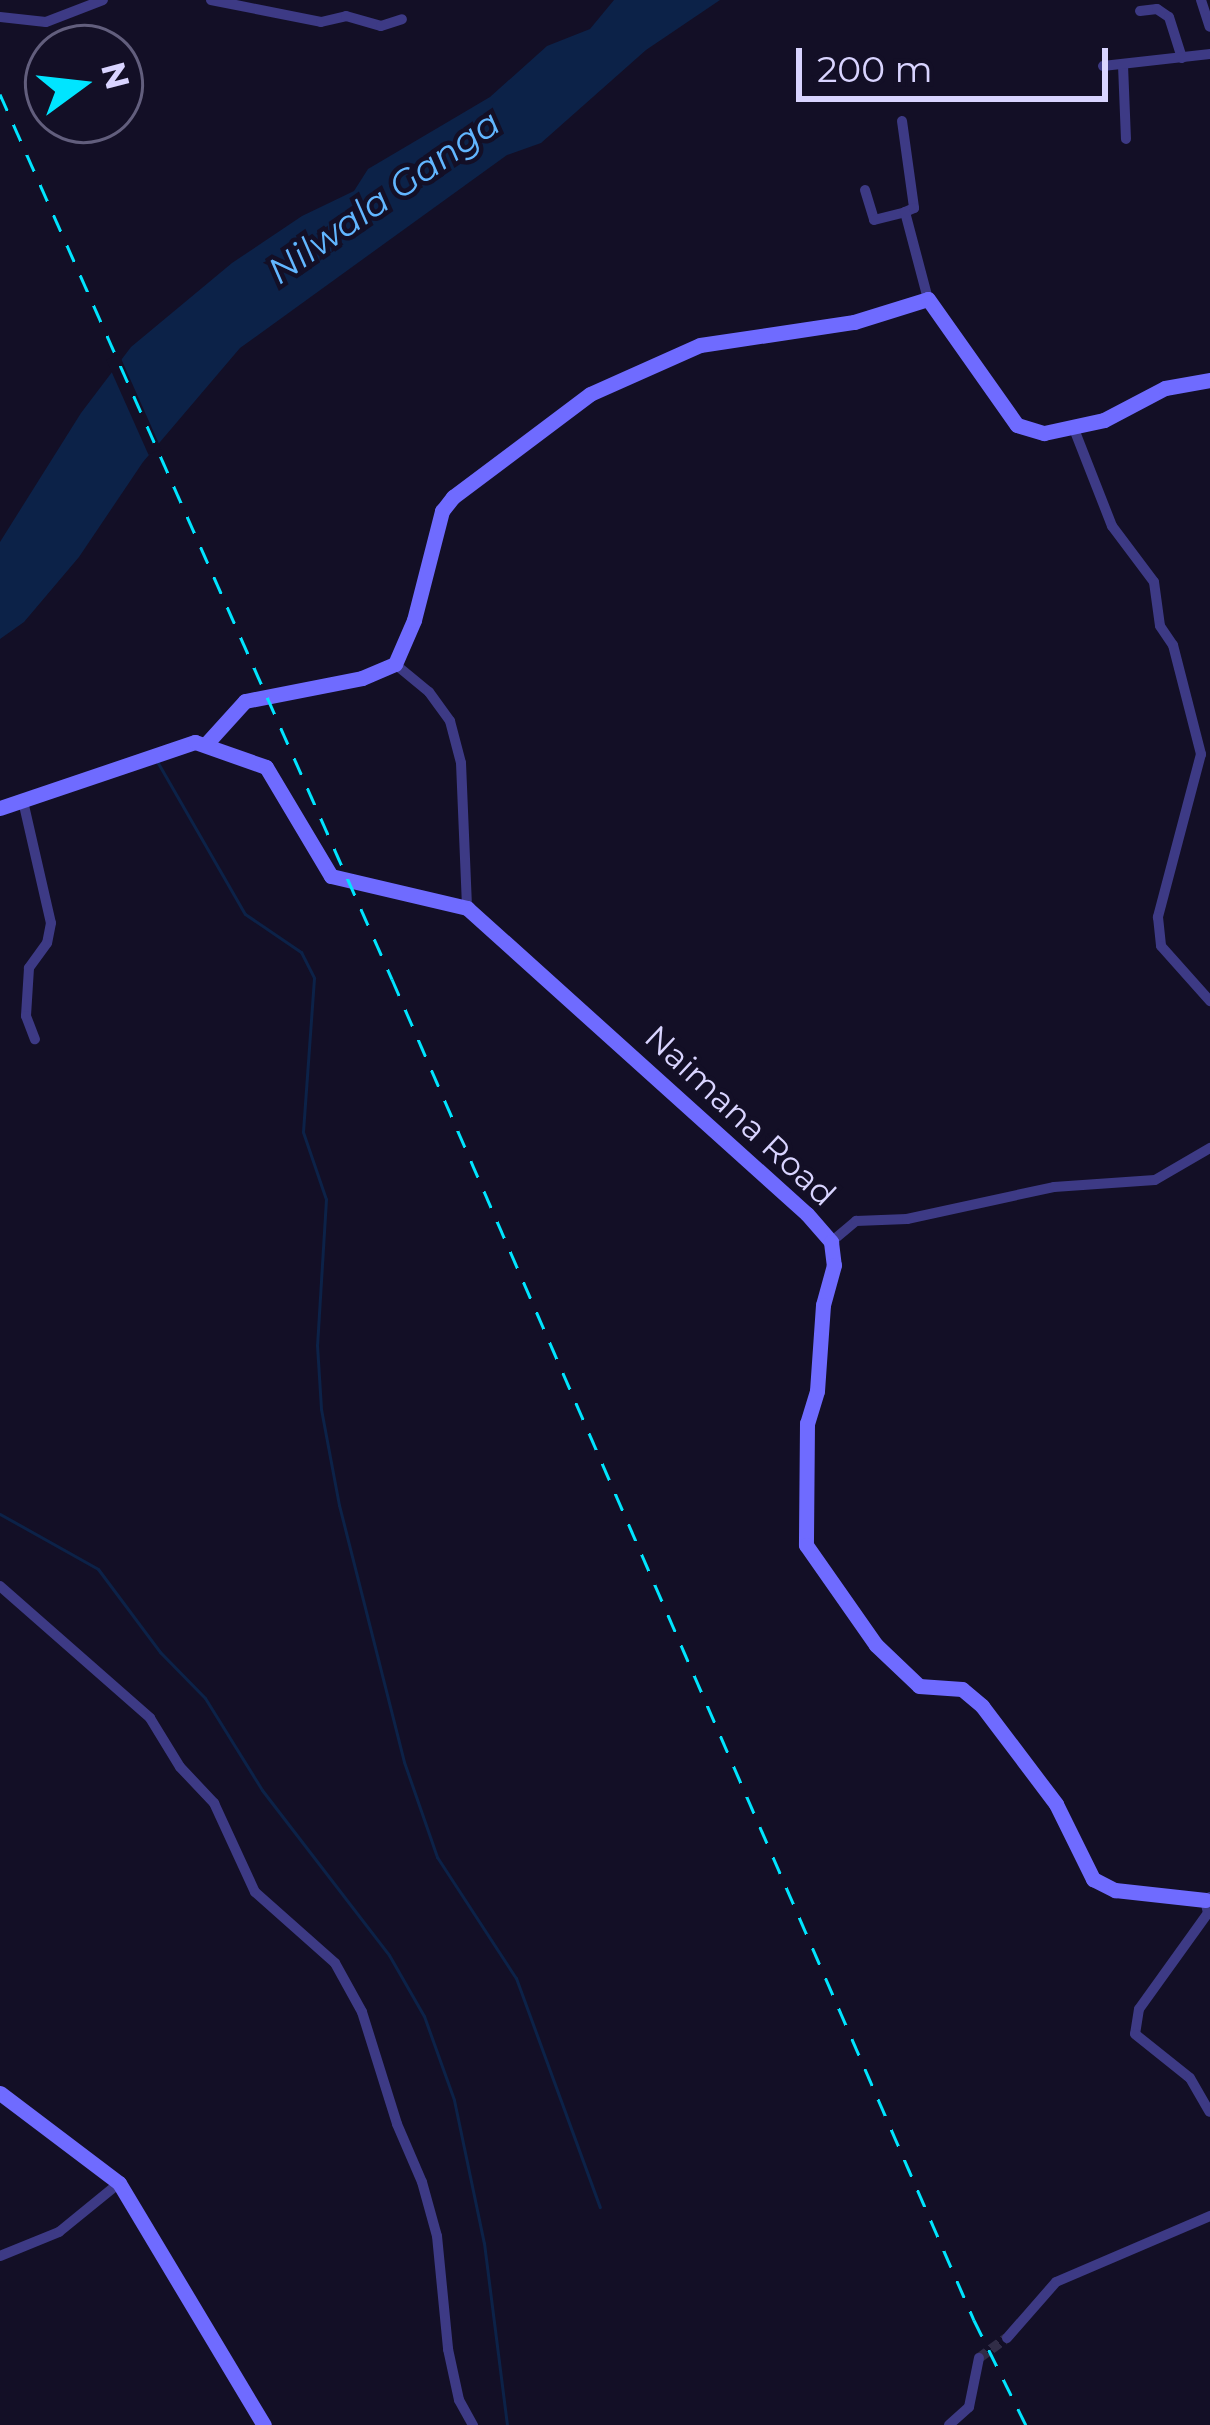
<!DOCTYPE html>
<html>
<head>
<meta charset="utf-8">
<style>
	body { margin:0 }
	#map { position:relative; width:1210px; height:2425px; overflow:hidden; background:#130f26; font-family:Montserrat,sans-serif }
	div>[style] { position:absolute }
	[style*='--x'] { left:calc(var(--x)*1px); top:calc(var(--y)*1px); width:calc(var(--w)*1px); rotate:calc(var(--a)*1deg) }
	.water>* { inset:0; background:#0c2248 }
	.pier>* { inset:0; background:#130f26; transform-origin:0 0 }
	.stream>* { height:3px; margin:-1.5px; padding:0 1.5px; transform-origin:1.5px; border-radius:1.5px; background:#0c2248 }
	.street-tunnel>* { height:10px; margin-top:-5px; transform-origin:0; background:repeating-linear-gradient(90deg,#312d47 0 10px,transparent 0 15px) }
	.street>* { height:10px; margin:-5px; padding:0 5px; transform-origin:5px; border-radius:5px; background:#3d3a85 }
	.secondary>* { height:15px; margin:-7.5px; padding:0 7.5px; transform-origin:7.5px; border-radius:7.5px; background:#6f6bff }
	.rail>* { height:3px; margin-top:-1.5px; transform-origin:0; background:repeating-linear-gradient(90deg,#00e5ff 0 18px,transparent 0 33px) }
	span { translate:-50% -50%; white-space:nowrap; text-align:center; line-height:1.15; -webkit-text-stroke:9px #130f26; paint-order:stroke }
	.street-label { font-size:33px; color:#d9d4ff }
	.water-label { font-size:36px; color:#62b6ff; font-style:italic }
	.north { position:absolute; left:24px; top:24px; width:120px; height:120px; box-sizing:border-box; background:#130f26; border:3px solid #625e7d; border-radius:50%; rotate:75deg; font-size:33px; font-weight:700; line-height:48px; text-align:center; color:#d9d4ff }
	.north::after { content:''; display:block; margin:auto; width:42px; height:54px; background:#00e5ff; clip-path:polygon(50% 0,100% 100%,50% 72%,0 100%) }
	.scale { position:absolute; left:796px; top:48px; width:312px; height:54px; box-sizing:border-box; border:6px solid #d9d4ff; border-top:0; padding-left:15px; font-size:36px; line-height:42px; white-space:nowrap; color:#d9d4ff; -webkit-text-stroke:9px #130f26; paint-order:stroke }
</style>
</head>
<body>
<div id="map">
	<div class="water">
		<div style="clip-path:polygon(614px 0,720px 0,646px 50px,541px 143px,507px 155px,240px 348px,143px 462px,79px 557px,24px 622px,0 639px,0 542px,81px 413px,131px 347px,232px 263px,302px 216px,354px 191px,368px 169px,490px 97px,547px 46px,590px 29px)"></div>
	</div>
	<div class="pier">
		<div style="left:119px;top:354px;width:104px;height:14px;rotate:66deg"></div>
	</div>
	<div class="stream">
		<div style="--x:158;--y:763;--w:174;--a:60.1"></div>
		<div style="--x:245;--y:914;--w:68;--a:34.2"></div>
		<div style="--x:301;--y:952;--w:29;--a:63"></div>
		<div style="--x:314;--y:978;--w:154;--a:94.1"></div>
		<div style="--x:303;--y:1132;--w:71;--a:71.1"></div>
		<div style="--x:326;--y:1199;--w:146;--a:93.5"></div>
		<div style="--x:317;--y:1345;--w:64;--a:86.4"></div>
		<div style="--x:321;--y:1409;--w:98;--a:79.4"></div>
		<div style="--x:339;--y:1505;--w:265;--a:75.8"></div>
		<div style="--x:404;--y:1762;--w:101;--a:70.8"></div>
		<div style="--x:437;--y:1857;--w:145;--a:56.9"></div>
		<div style="--x:516;--y:1978;--w:244;--a:69.9"></div>
		<div style="--x:0;--y:1514;--w:112;--a:29.3"></div>
		<div style="--x:98;--y:1569;--w:104;--a:53.2"></div>
		<div style="--x:160;--y:1652;--w:64;--a:45.6"></div>
		<div style="--x:205;--y:1698;--w:108;--a:58.2"></div>
		<div style="--x:262;--y:1790;--w:208;--a:52.4"></div>
		<div style="--x:389;--y:1955;--w:70;--a:60.2"></div>
		<div style="--x:424;--y:2016;--w:89;--a:70.3"></div>
		<div style="--x:454;--y:2100;--w:146;--a:78.2"></div>
		<div style="--x:484;--y:2243;--w:183;--a:82.8"></div>
	</div>
	<div class="street-tunnel">
		<div style="--x:979;--y:2358;--w:34;--a:-36"></div>
	</div>
	<div class="street">
		<div style="--x:211;--y:0;--w:112;--a:11.3"></div>
		<div style="--x:321;--y:22;--w:26;--a:-13"></div>
		<div style="--x:346;--y:16;--w:36;--a:16"></div>
		<div style="--x:381;--y:26;--w:22;--a:-18"></div>
		<div style="--x:1201;--y:0;--w:28;--a:72"></div>
		<div style="--x:1140;--y:11;--w:17;--a:-7"></div>
		<div style="--x:1157;--y:9;--w:14;--a:34"></div>
		<div style="--x:1169;--y:17;--w:43;--a:72.4"></div>
		<div style="--x:0;--y:17;--w:46;--a:6.2"></div>
		<div style="--x:46;--y:22;--w:61;--a:-21.1"></div>
		<div style="--x:1123;--y:65;--w:74;--a:87.7"></div>
		<div style="--x:1103;--y:66;--w:108;--a:-6.4"></div>
		<div style="--x:902;--y:121;--w:88;--a:82.1"></div>
		<div style="--x:914;--y:208;--w:10;--a:156"></div>
		<div style="--x:865;--y:190;--w:31;--a:73"></div>
		<div style="--x:874;--y:220;--w:32;--a:-14"></div>
		<div style="--x:905;--y:212;--w:90;--a:75.2"></div>
		<div style="--x:1074;--y:429;--w:104;--a:68.6"></div>
		<div style="--x:1112;--y:526;--w:70;--a:53.1"></div>
		<div style="--x:1154;--y:582;--w:44;--a:82.2"></div>
		<div style="--x:1160;--y:626;--w:23;--a:56"></div>
		<div style="--x:1173;--y:645;--w:113;--a:75.6"></div>
		<div style="--x:1201;--y:754;--w:169;--a:104.8"></div>
		<div style="--x:1158;--y:917;--w:29;--a:84"></div>
		<div style="--x:1161;--y:946;--w:74;--a:48.3"></div>
		<div style="--x:395;--y:664;--w:44;--a:39.5"></div>
		<div style="--x:429;--y:692;--w:36;--a:54"></div>
		<div style="--x:450;--y:721;--w:43;--a:75.3"></div>
		<div style="--x:461;--y:763;--w:145;--a:87.6"></div>
		<div style="--x:23;--y:801;--w:125;--a:77.1"></div>
		<div style="--x:51;--y:923;--w:20;--a:101"></div>
		<div style="--x:47;--y:943;--w:31;--a:126"></div>
		<div style="--x:29;--y:968;--w:48;--a:93.6"></div>
		<div style="--x:26;--y:1016;--w:25;--a:69"></div>
		<div style="--x:831;--y:1242;--w:33;--a:-40"></div>
		<div style="--x:856;--y:1221;--w:51;--a:-2.2"></div>
		<div style="--x:907;--y:1219;--w:150;--a:-12.3"></div>
		<div style="--x:1054;--y:1187;--w:101;--a:-4"></div>
		<div style="--x:1155;--y:1180;--w:64;--a:-30.2"></div>
		<div style="--x:0;--y:1586;--w:200;--a:41.3"></div>
		<div style="--x:150;--y:1718;--w:57;--a:58.5"></div>
		<div style="--x:180;--y:1767;--w:50;--a:46.6"></div>
		<div style="--x:214;--y:1803;--w:98;--a:65.3"></div>
		<div style="--x:255;--y:1892;--w:107;--a:41.6"></div>
		<div style="--x:335;--y:1963;--w:56;--a:61.1"></div>
		<div style="--x:362;--y:2012;--w:117;--a:72.6"></div>
		<div style="--x:397;--y:2124;--w:63;--a:66.7"></div>
		<div style="--x:422;--y:2182;--w:56;--a:74.5"></div>
		<div style="--x:437;--y:2236;--w:114;--a:84.4"></div>
		<div style="--x:448;--y:2349;--w:52;--a:77.8"></div>
		<div style="--x:459;--y:2400;--w:29;--a:61"></div>
		<div style="--x:1210;--y:1897;--w:6;--a:149"></div>
		<div style="--x:1205;--y:1900;--w:13;--a:77"></div>
		<div style="--x:1208;--y:1913;--w:118;--a:125.7"></div>
		<div style="--x:1139;--y:2009;--w:25;--a:99"></div>
		<div style="--x:1135;--y:2034;--w:70;--a:38.7"></div>
		<div style="--x:1190;--y:2078;--w:39;--a:60"></div>
		<div style="--x:0;--y:2256;--w:64;--a:-22.1"></div>
		<div style="--x:59;--y:2232;--w:77;--a:-39.2"></div>
		<div style="--x:1007;--y:2338;--w:74;--a:-48.8"></div>
		<div style="--x:1056;--y:2282;--w:168;--a:-23.2"></div>
		<div style="--x:949;--y:2425;--w:27;--a:-42"></div>
		<div style="--x:969;--y:2407;--w:50;--a:-78.5"></div>
	</div>
	<div class="secondary">
		<div style="--x:206;--y:744;--w:58;--a:-47.8"></div>
		<div style="--x:245;--y:701;--w:119;--a:-11.1"></div>
		<div style="--x:362;--y:678;--w:36;--a:-23"></div>
		<div style="--x:395;--y:664;--w:48;--a:-66.6"></div>
		<div style="--x:414;--y:620;--w:113;--a:-75.6"></div>
		<div style="--x:442;--y:511;--w:18;--a:-52"></div>
		<div style="--x:453;--y:497;--w:171;--a:-36.9"></div>
		<div style="--x:590;--y:394;--w:120;--a:-24"></div>
		<div style="--x:700;--y:345;--w:156;--a:-8.5"></div>
		<div style="--x:854;--y:322;--w:77;--a:-17.3"></div>
		<div style="--x:928;--y:299;--w:154;--a:54.8"></div>
		<div style="--x:1017;--y:425;--w:28;--a:17"></div>
		<div style="--x:1044;--y:433;--w:61;--a:-12.2"></div>
		<div style="--x:1104;--y:420;--w:69;--a:-27.7"></div>
		<div style="--x:1165;--y:388;--w:46;--a:-10.1"></div>
		<div style="--x:0;--y:808;--w:206;--a:-18.7"></div>
		<div style="--x:195;--y:742;--w:75;--a:19.4"></div>
		<div style="--x:266;--y:767;--w:127;--a:59.2"></div>
		<div style="--x:331;--y:876;--w:140;--a:13.2"></div>
		<div style="--x:467;--y:908;--w:457;--a:42"></div>
		<div style="--x:807;--y:1214;--w:37;--a:49"></div>
		<div style="--x:831;--y:1242;--w:23;--a:83"></div>
		<div style="--x:834;--y:1265;--w:41;--a:105.4"></div>
		<div style="--x:823;--y:1305;--w:86;--a:94"></div>
		<div style="--x:817;--y:1391;--w:34;--a:107"></div>
		<div style="--x:807;--y:1423;--w:122;--a:90.5"></div>
		<div style="--x:806;--y:1545;--w:122;--a:55"></div>
		<div style="--x:876;--y:1645;--w:59;--a:43.6"></div>
		<div style="--x:919;--y:1686;--w:43;--a:4"></div>
		<div style="--x:962;--y:1689;--w:26;--a:40"></div>
		<div style="--x:982;--y:1706;--w:123;--a:52.9"></div>
		<div style="--x:1056;--y:1804;--w:84;--a:63.7"></div>
		<div style="--x:1093;--y:1879;--w:25;--a:27"></div>
		<div style="--x:1115;--y:1890;--w:91;--a:6.3"></div>
		<div style="--x:0;--y:2093;--w:149;--a:37.1"></div>
		<div style="--x:119;--y:2183;--w:282;--a:59.1"></div>
	</div>
	<div class="rail">
		<div style="--x:0;--y:94;--w:968;--a:66.11"></div>
		<div style="--x:392;--y:979;--w:1462;--a:66.54"></div>
		<div style="--x:974;--y:2320;--w:117;--a:63.7"></div>
	</div>
	<div class="street-label">
		<span style="left:740px;top:1116px;rotate:43deg">Naimana Road</span>
	</div>
	<div class="water-label">
		<span style="left:384px;top:197px;rotate:-35deg">Nilwala Ganga</span>
	</div>
	<div class="north">N</div>
	<div class="scale">200 m</div>
</div>
</body>
</html>
